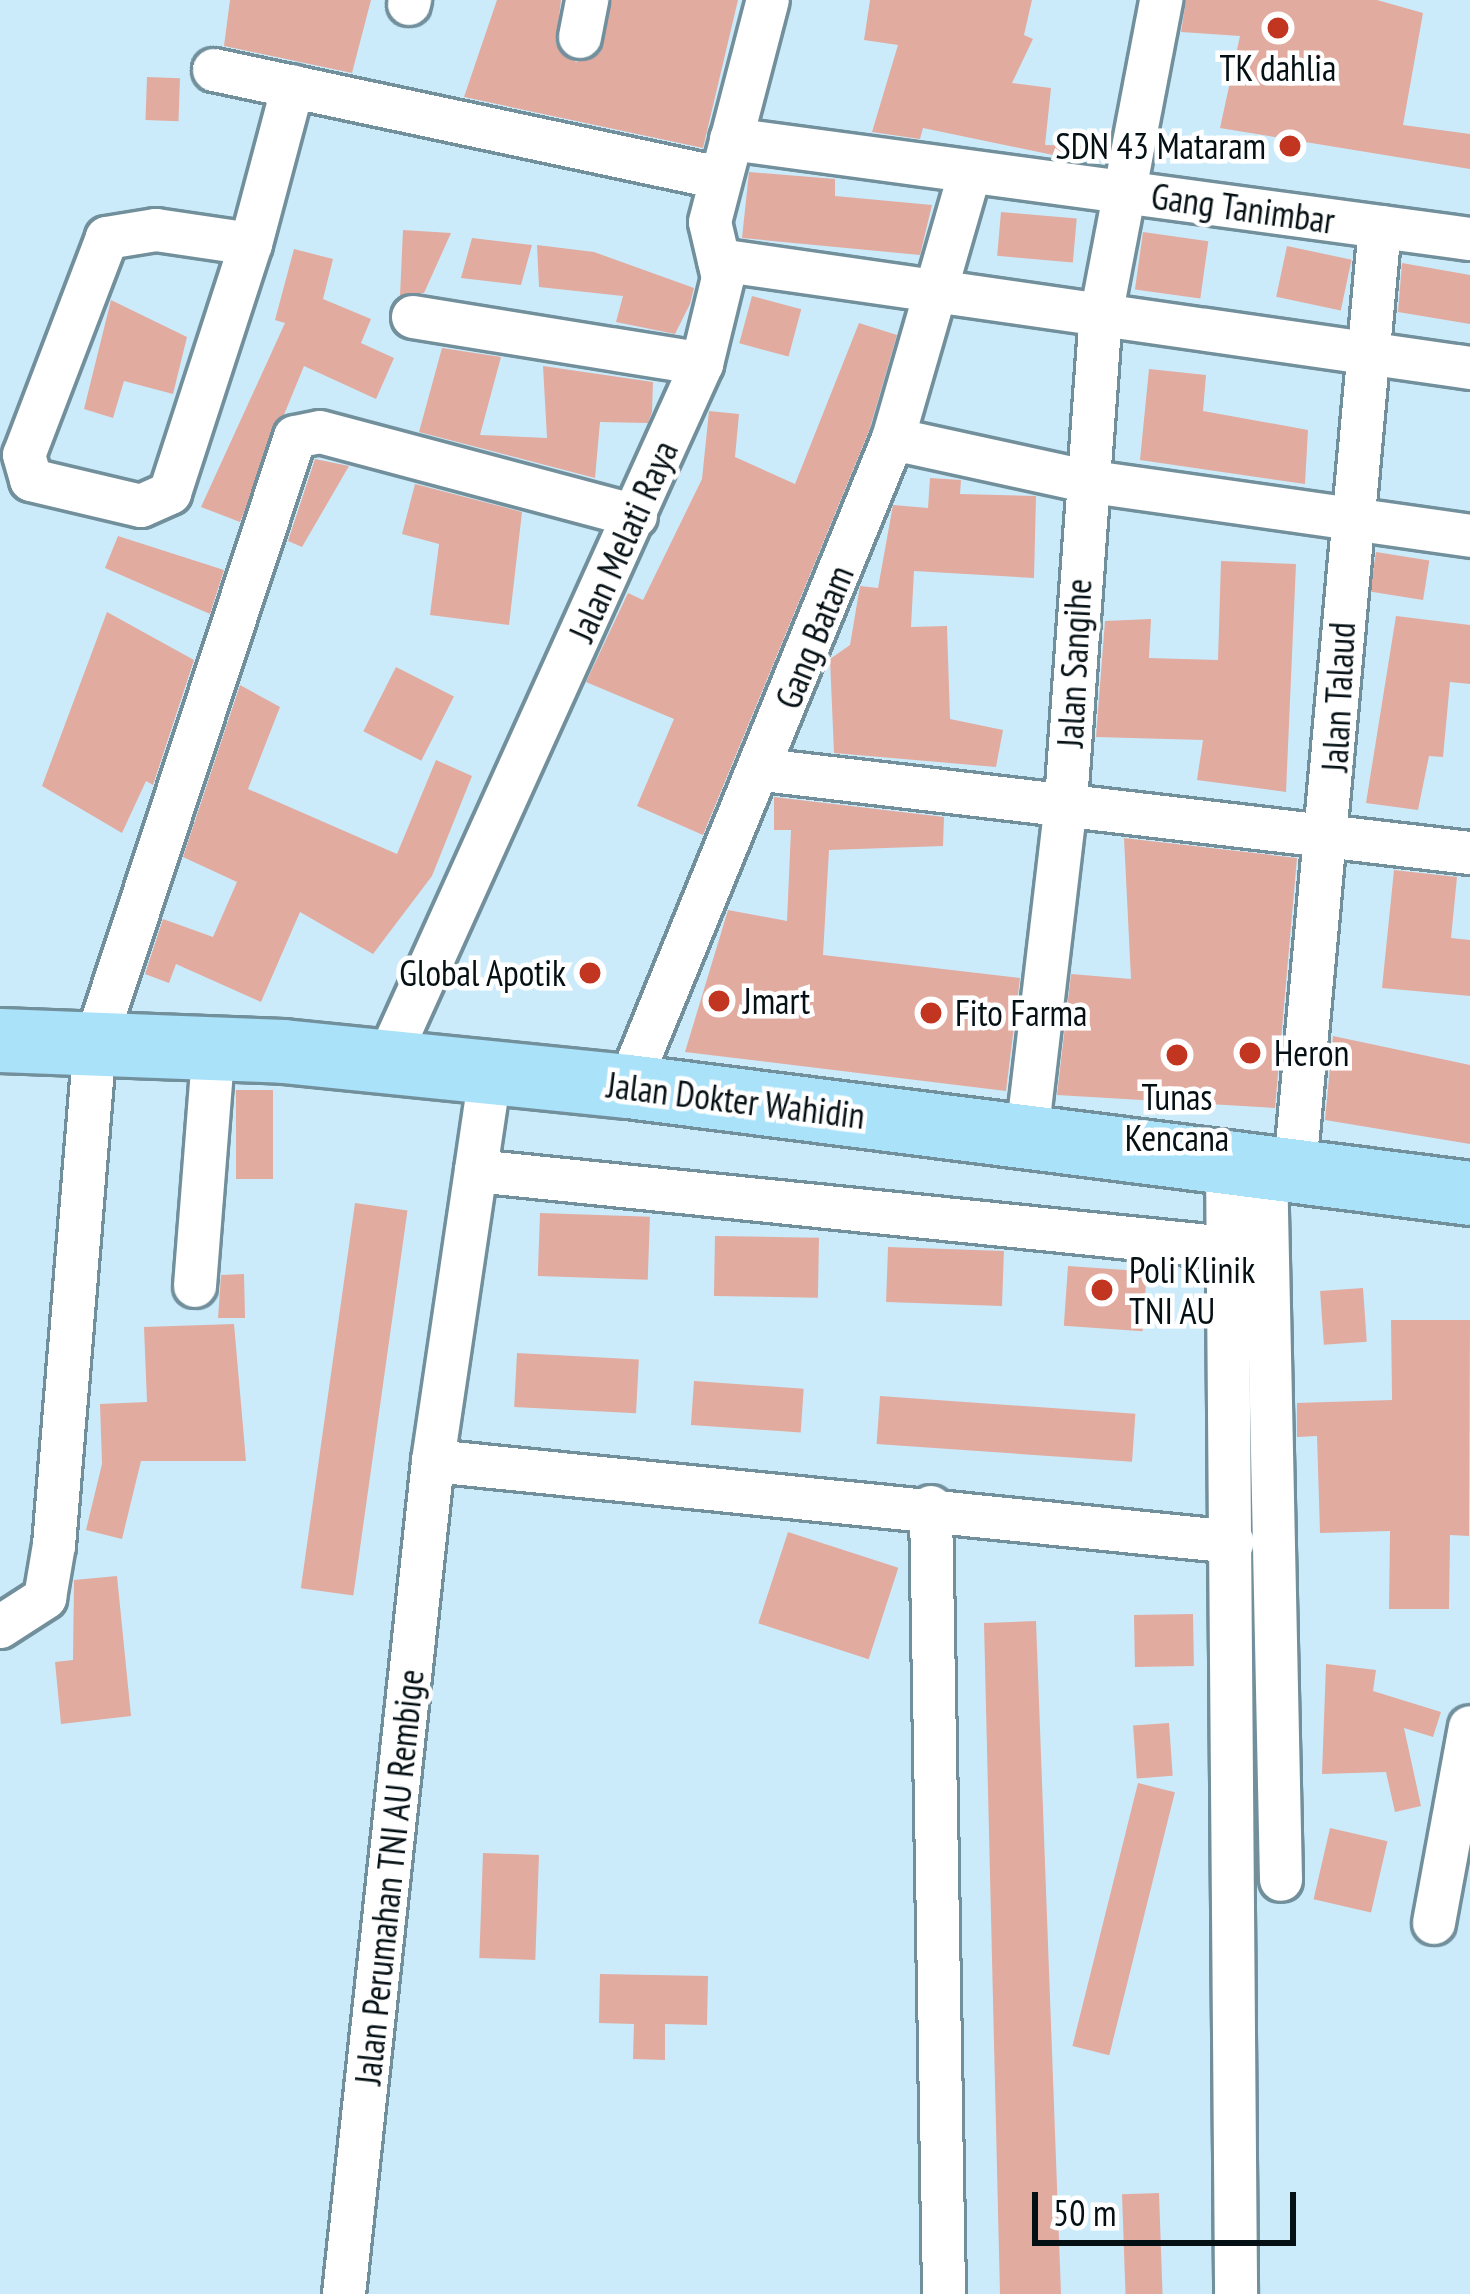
<!DOCTYPE html>
<html>
<head>
<meta charset="utf-8">
<style>
	body { margin:0 }
	#map { position:relative; width:1470px; height:2294px; overflow:hidden; background:#cbebfa; font-family:"PT Sans Narrow",sans-serif }
	div>[style] { position:absolute }
	[style*='--x'] { left:calc(var(--x)*1px); top:calc(var(--y)*1px); width:calc(var(--w)*1px); rotate:calc(var(--a)*1deg) }
	.building>* { inset:0; background:#e2aba0; transform-origin:0 0 }
	.roads { filter:drop-shadow(3px 0 #728f9c) drop-shadow(-3px 0 #728f9c) drop-shadow(0 3px #728f9c) drop-shadow(0 -3px #728f9c) }
	.street>* { height:42px; margin:-21px; padding:0 21px; transform-origin:21px; border-radius:21px; background:#fff }
	.primary>* { height:63px; margin:-31.5px; padding:0 31.5px; transform-origin:31.5px; border-radius:31.5px; background:#aae2fa }
	.dots>* { width:33px; height:33px; translate:-50% -50%; box-sizing:border-box; border:6px solid #fff; border-radius:50% }
	span { translate:-50% -50%; white-space:nowrap; text-align:center; line-height:1.15; -webkit-text-stroke:9px #fff; paint-order:stroke }
	.poi-label { font-size:36px; color:#051015 }
	.right { translate:-100% -50%; text-align:right }
	.left { translate:0 -50%; text-align:left }
	.street-label { font-size:36px; color:#051015 }
	.scale { position:absolute; left:1032px; top:2192px; width:264px; height:54px; box-sizing:border-box; border:6px solid #051015; border-top:0; padding-left:15px; font-size:36px; line-height:42px; white-space:nowrap; color:#051015; -webkit-text-stroke:9px #fff; paint-order:stroke }
</style>
</head>
<body>
<div id="map">
	<div class="building">
		<div style="clip-path:polygon(230px 0,371px 0,352px 73px,224px 46px)"></div>
		<div style="clip-path:polygon(497px 0,561px 0,556px 44px,576px 62px,600px 53px,612px 0,738px 0,703px 148px,464px 97px)"></div>
		<div style="clip-path:polygon(870px 0,1032px 0,1024px 35px,1033px 39px,1012px 83px,1051px 88px,1045px 145px,1082px 146px,1082px 161px,923px 128px,920px 139px,872px 132px,898px 45px,864px 40px)"></div>
		<div style="clip-path:polygon(1186px 0,1377px 0,1423px 13px,1403px 125px,1470px 134px,1470px 169px,1220px 128px,1240px 36px,1181px 32px)"></div>
		<div style="left:147px;top:77px;width:33px;height:43px;rotate:2deg"></div>
		<div style="clip-path:polygon(749px 172px,835px 179px,835px 196px,932px 205px,920px 255px,742px 238px)"></div>
		<div style="left:1001px;top:212px;width:76px;height:44px;rotate:5deg"></div>
		<div style="clip-path:polygon(403px 230px,451px 233px,424px 293px,400px 296px)"></div>
		<div style="left:1143px;top:232px;width:66px;height:58px;rotate:8deg"></div>
		<div style="clip-path:polygon(472px 238px,532px 245px,521px 285px,461px 278px)"></div>
		<div style="clip-path:polygon(537px 245px,594px 252px,694px 288px,690px 304px,675px 334px,616px 322px,623px 296px,539px 287px)"></div>
		<div style="left:1287px;top:246px;width:66px;height:52px;rotate:12deg"></div>
		<div style="clip-path:polygon(294px 249px,333px 259px,323px 299px,371px 319px,361px 343px,394px 358px,376px 399px,304px 366px,240px 522px,201px 507px,285px 323px,275px 320px)"></div>
		<div style="clip-path:polygon(1402px 263px,1470px 275px,1470px 324px,1398px 312px)"></div>
		<div style="left:752px;top:296px;width:51px;height:49px;rotate:15deg"></div>
		<div style="clip-path:polygon(111px 300px,187px 337px,173px 394px,124px 381px,113px 418px,84px 409px)"></div>
		<div style="clip-path:polygon(859px 323px,897px 335px,869px 431px,703px 835px,637px 806px,674px 719px,586px 682px,628px 593px,643px 600px,702px 479px,709px 411px,739px 414px,735px 457px,795px 484px)"></div>
		<div style="clip-path:polygon(442px 348px,501px 357px,480px 435px,547px 438px,543px 366px,653px 382px,652px 412px,648px 423px,600px 422px,595px 478px,419px 432px)"></div>
		<div style="clip-path:polygon(1149px 369px,1206px 375px,1203px 411px,1308px 430px,1305px 484px,1140px 460px)"></div>
		<div style="clip-path:polygon(315px 459px,349px 466px,302px 547px,288px 541px)"></div>
		<div style="clip-path:polygon(930px 478px,961px 480px,960px 494px,1036px 496px,1034px 578px,914px 571px,911px 627px,947px 626px,950px 719px,1003px 730px,996px 767px,834px 753px,830px 659px,850px 645px,860px 586px,878px 588px,893px 505px,928px 508px)"></div>
		<div style="clip-path:polygon(415px 484px,522px 512px,509px 625px,430px 615px,439px 544px,402px 534px)"></div>
		<div style="clip-path:polygon(118px 536px,224px 570px,210px 614px,105px 568px)"></div>
		<div style="left:1376px;top:552px;width:54px;height:40px;rotate:9deg"></div>
		<div style="clip-path:polygon(1221px 561px,1296px 564px,1286px 792px,1197px 780px,1203px 740px,1096px 737px,1105px 621px,1151px 619px,1149px 658px,1218px 660px)"></div>
		<div style="clip-path:polygon(107px 612px,194px 660px,153px 785px,146px 781px,122px 833px,42px 786px)"></div>
		<div style="clip-path:polygon(1396px 616px,1470px 625px,1470px 684px,1450px 682px,1443px 757px,1429px 756px,1418px 810px,1366px 803px)"></div>
		<div style="left:396px;top:667px;width:65px;height:72px;rotate:27deg"></div>
		<div style="clip-path:polygon(240px 685px,280px 707px,248px 789px,397px 854px,436px 760px,472px 776px,432px 876px,373px 954px,300px 912px,261px 1002px,176px 964px,169px 983px,145px 974px,163px 919px,213px 937px,237px 882px,183px 857px)"></div>
		<div style="clip-path:polygon(774px 797px,944px 817px,943px 846px,829px 850px,823px 955px,1020px 978px,1006px 1091px,685px 1052px,728px 910px,787px 921px,791px 830px,774px 830px)"></div>
		<div style="clip-path:polygon(1124px 838px,1297px 858px,1275px 1108px,1057px 1095px,1071px 974px,1131px 979px)"></div>
		<div style="clip-path:polygon(1394px 870px,1457px 877px,1451px 938px,1470px 940px,1470px 996px,1382px 988px)"></div>
		<div style="clip-path:polygon(1333px 1036px,1470px 1065px,1470px 1144px,1325px 1120px)"></div>
		<div style="left:236px;top:1090px;width:37px;height:89px"></div>
		<div style="left:355px;top:1203px;width:53px;height:389px;rotate:8deg"></div>
		<div style="left:540px;top:1213px;width:110px;height:63px;rotate:2deg"></div>
		<div style="left:715px;top:1236px;width:104px;height:60px;rotate:1deg"></div>
		<div style="left:888px;top:1247px;width:116px;height:55px;rotate:2deg"></div>
		<div style="left:1068px;top:1266px;width:79px;height:60px;rotate:4deg"></div>
		<div style="clip-path:polygon(244px 1274px,245px 1318px,218px 1318px,221px 1275px)"></div>
		<div style="left:1363px;top:1288px;width:54px;height:43px;rotate:86deg"></div>
		<div style="clip-path:polygon(1391px 1320px,1470px 1320px,1469px 1536px,1450px 1535px,1449px 1609px,1389px 1609px,1390px 1531px,1320px 1533px,1317px 1436px,1297px 1437px,1297px 1403px,1392px 1400px)"></div>
		<div style="clip-path:polygon(234px 1324px,246px 1461px,141px 1461px,122px 1539px,86px 1530px,102px 1464px,100px 1404px,147px 1402px,144px 1327px)"></div>
		<div style="left:517px;top:1353px;width:122px;height:54px;rotate:3deg"></div>
		<div style="left:694px;top:1381px;width:110px;height:44px;rotate:4deg"></div>
		<div style="left:880px;top:1396px;width:256px;height:48px;rotate:4deg"></div>
		<div style="left:788px;top:1532px;width:116px;height:96px;rotate:18deg"></div>
		<div style="clip-path:polygon(117px 1576px,131px 1716px,61px 1724px,55px 1662px,73px 1660px,74px 1580px)"></div>
		<div style="left:1193px;top:1614px;width:52px;height:59px;rotate:89deg"></div>
		<div style="clip-path:polygon(1036px 1621px,1061px 2294px,1000px 2294px,984px 1623px)"></div>
		<div style="clip-path:polygon(1326px 1664px,1376px 1670px,1373px 1691px,1441px 1712px,1433px 1737px,1404px 1728px,1421px 1806px,1395px 1812px,1386px 1772px,1322px 1774px)"></div>
		<div style="left:1169px;top:1723px;width:53px;height:36px;rotate:86deg"></div>
		<div style="left:1138px;top:1783px;width:38px;height:271px;rotate:14deg"></div>
		<div style="left:1330px;top:1828px;width:59px;height:73px;rotate:13deg"></div>
		<div style="left:483px;top:1853px;width:56px;height:105px;rotate:2deg"></div>
		<div style="clip-path:polygon(600px 1974px,708px 1976px,707px 2025px,665px 2024px,665px 2060px,633px 2059px,634px 2024px,599px 2023px)"></div>
		<div style="left:1159px;top:2193px;width:101px;height:37px;rotate:88deg"></div>
	</div>
	<div class="roads">
		<div class="street">
			<div style="--x:409;--y:4;--w:4;--a:-76"></div>
			<div style="--x:580;--y:37;--w:38;--a:-79"></div>
			<div style="--x:214;--y:70;--w:517;--a:12.05"></div>
			<div style="--x:731;--y:139;--w:746;--a:7.71"></div>
			<div style="--x:251;--y:244;--w:96;--a:-171.6"></div>
			<div style="--x:156;--y:230;--w:50;--a:170.7"></div>
			<div style="--x:107;--y:238;--w:232;--a:110.9"></div>
			<div style="--x:24;--y:455;--w:26;--a:74"></div>
			<div style="--x:31;--y:480;--w:113;--a:13.3"></div>
			<div style="--x:141;--y:506;--w:32;--a:-24"></div>
			<div style="--x:170;--y:493;--w:262;--a:-72"></div>
			<div style="--x:251;--y:244;--w:163;--a:-75.1"></div>
			<div style="--x:719;--y:260;--w:759;--a:8.18"></div>
			<div style="--x:413;--y:317;--w:293;--a:9.2"></div>
			<div style="--x:893;--y:439;--w:197;--a:12.3"></div>
			<div style="--x:1085;--y:481;--w:389;--a:8.1"></div>
			<div style="--x:763;--y:770;--w:712;--a:6.7"></div>
			<div style="--x:387;--y:1061;--w:765;--a:-65.68"></div>
			<div style="--x:702;--y:364;--w:89;--a:-76.3"></div>
			<div style="--x:723;--y:278;--w:57;--a:-103.1"></div>
			<div style="--x:710;--y:222;--w:229;--a:-75.4"></div>
			<div style="--x:628;--y:1086;--w:699;--a:-67.73"></div>
			<div style="--x:893;--y:439;--w:274;--a:-73.9"></div>
			<div style="--x:1027;--y:1135;--w:336;--a:-83.3"></div>
			<div style="--x:1066;--y:801;--w:486;--a:-85.9"></div>
			<div style="--x:1101;--y:316;--w:322;--a:-79.2"></div>
			<div style="--x:1227;--y:1161;--w:1133;--a:89.54"></div>
			<div style="--x:1266;--y:1164;--w:716;--a:88.8"></div>
			<div style="--x:1295;--y:1168;--w:945;--a:-84.84"></div>
			<div style="--x:476;--y:1171;--w:755;--a:5.85"></div>
			<div style="--x:195;--y:1286;--w:241;--a:-85.5"></div>
			<div style="--x:433;--y:1461;--w:804;--a:5.78"></div>
			<div style="--x:931;--y:1507;--w:787;--a:89.05"></div>
			<div style="--x:0;--y:1627;--w:54;--a:-32.8"></div>
			<div style="--x:45;--y:1598;--w:54;--a:-80.4"></div>
			<div style="--x:54;--y:1545;--w:504;--a:-85.33"></div>
			<div style="--x:95;--y:1043;--w:638;--a:-71.74"></div>
			<div style="--x:295;--y:437;--w:25;--a:-11"></div>
			<div style="--x:320;--y:432;--w:327;--a:14.9"></div>
			<div style="--x:1434;--y:1923;--w:199;--a:-79.6"></div>
			<div style="--x:344;--y:2294;--w:838;--a:-83.9"></div>
			<div style="--x:433;--y:1461;--w:392;--a:-81.6"></div>
		</div>
		<div class="primary">
			<div style="--x:0;--y:1040;--w:283;--a:2.2"></div>
			<div style="--x:283;--y:1051;--w:347;--a:5.8"></div>
			<div style="--x:628;--y:1086;--w:849;--a:7.24"></div>
		</div>
	</div>
	<div class="dots">
		<div style="left:1278px;top:28px;background:#c13521"></div>
		<div style="left:1290px;top:146px;background:#c13521"></div>
		<div style="left:590px;top:973px;background:#c13521"></div>
		<div style="left:719px;top:1001px;background:#c13521"></div>
		<div style="left:931px;top:1013px;background:#c13521"></div>
		<div style="left:1250px;top:1053px;background:#c13521"></div>
		<div style="left:1177px;top:1055px;background:#c13521"></div>
		<div style="left:1102px;top:1290px;background:#c13521"></div>
	</div>
	<div class="poi-label">
		<span style="left:1278px;top:68px">TK dahlia</span>
		<span class="right" style="left:1266px;top:146px">SDN 43 Mataram</span>
		<span class="right" style="left:566px;top:973px">Global Apotik</span>
		<span class="left" style="left:743px;top:1001px">Jmart</span>
		<span class="left" style="left:955px;top:1013px">Fito Farma</span>
		<span class="left" style="left:1274px;top:1053px">Heron</span>
		<span style="left:1177px;top:1117px">Tunas<br>Kencana</span>
		<span class="left" style="left:1129px;top:1290px">Poli Klinik<br>TNI AU</span>
	</div>
	<div class="street-label">
		<span style="left:1243px;top:208px;rotate:8deg">Gang Tanimbar</span>
		<span style="left:623px;top:541px;rotate:-66deg">Jalan Melati Raya</span>
		<span style="left:814px;top:637px;rotate:-68deg">Gang Batam</span>
		<span style="left:1074px;top:663px;rotate:-87deg">Jalan Sangihe</span>
		<span style="left:1338px;top:697px;rotate:-87deg">Jalan Talaud</span>
		<span style="left:736px;top:1100px;rotate:7deg">Jalan Dokter Wahidin</span>
		<span style="left:389px;top:1877px;rotate:-84deg">Jalan Perumahan TNI AU Rembige</span>
	</div>
	<div class="scale">50 m</div>
</div>
</body>
</html>
